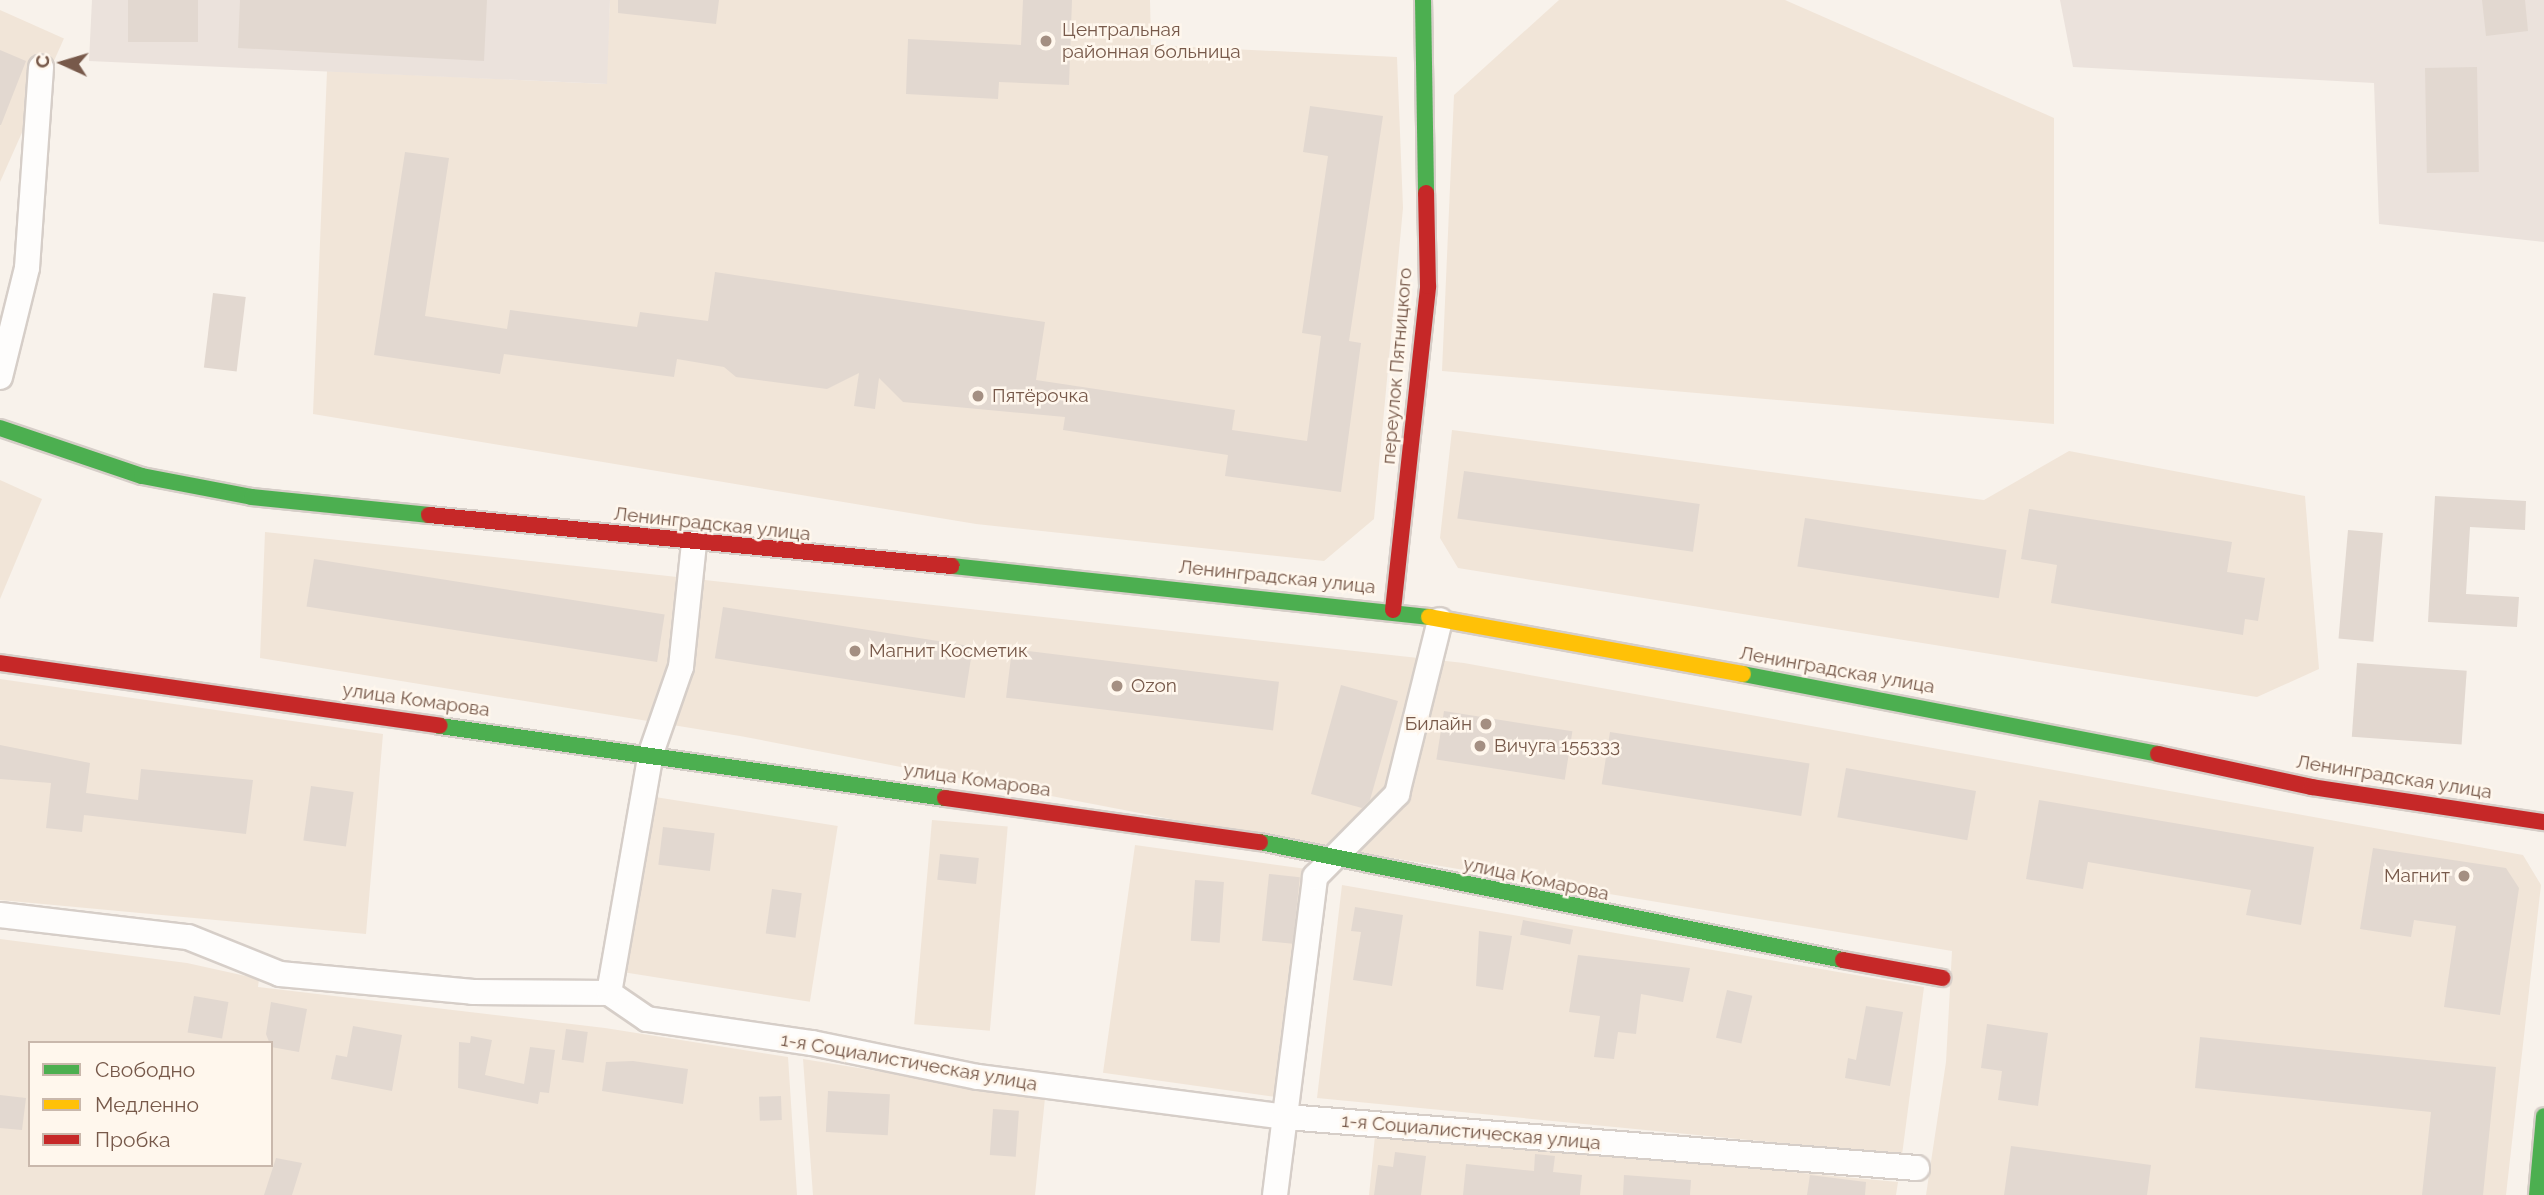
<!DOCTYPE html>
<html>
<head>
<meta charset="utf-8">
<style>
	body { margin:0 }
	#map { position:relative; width:2544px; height:1195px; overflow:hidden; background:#f8f2eb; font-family:Raleway,sans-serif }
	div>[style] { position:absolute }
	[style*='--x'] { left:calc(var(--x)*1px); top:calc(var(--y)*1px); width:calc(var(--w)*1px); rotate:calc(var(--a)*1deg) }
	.residential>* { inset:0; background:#f1e5d8; transform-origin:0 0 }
	.industrial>* { inset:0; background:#ebe2dc }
	.building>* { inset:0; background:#e2d8d0; transform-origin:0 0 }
	.roads { filter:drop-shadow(2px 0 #d6cec8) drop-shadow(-2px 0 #d6cec8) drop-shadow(0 2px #d6cec8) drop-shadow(0 -2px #d6cec8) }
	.street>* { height:24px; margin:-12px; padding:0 12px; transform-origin:12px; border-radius:12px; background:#fefdfc }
	.fast>* { height:16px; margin:-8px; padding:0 8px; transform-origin:8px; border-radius:8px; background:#4caf50 }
	.slow>* { height:16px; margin:-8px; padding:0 8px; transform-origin:8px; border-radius:8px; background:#ffc107 }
	.jam>* { height:16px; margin:-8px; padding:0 8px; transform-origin:8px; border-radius:8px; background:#c62828 }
	.dots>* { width:19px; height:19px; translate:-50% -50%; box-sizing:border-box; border:4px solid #fff7ed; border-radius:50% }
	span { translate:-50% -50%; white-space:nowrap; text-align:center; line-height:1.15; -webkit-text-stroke:5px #fff7ed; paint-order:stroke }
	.poi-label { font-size:19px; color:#77594a }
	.left { translate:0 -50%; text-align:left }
	.right { translate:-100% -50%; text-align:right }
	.street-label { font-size:19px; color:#77594a }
	.legend { position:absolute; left:28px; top:1041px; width:245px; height:126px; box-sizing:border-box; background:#fff7ed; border:2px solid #c9b8ac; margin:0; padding:9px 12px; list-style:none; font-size:21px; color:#77594a }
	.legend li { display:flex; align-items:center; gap:14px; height:35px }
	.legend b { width:35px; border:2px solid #c9b8ac }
	.north { position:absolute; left:28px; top:28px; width:70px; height:70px; -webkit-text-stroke:5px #fff7ed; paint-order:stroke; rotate:274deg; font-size:19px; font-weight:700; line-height:28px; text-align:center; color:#77594a }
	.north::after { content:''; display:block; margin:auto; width:24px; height:32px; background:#77594a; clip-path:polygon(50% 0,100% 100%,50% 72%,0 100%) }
</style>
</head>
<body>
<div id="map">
	<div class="residential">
		<div style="clip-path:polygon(610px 0,1150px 0,1151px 45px,1397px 57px,1403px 208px,1374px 519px,1324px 561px,976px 524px,313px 414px,327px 71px,606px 84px)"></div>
		<div style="clip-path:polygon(1559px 0,1785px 0,2054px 118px,2054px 424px,1442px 371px,1454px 95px)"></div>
		<div style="left:0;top:10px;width:70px;height:367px;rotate:24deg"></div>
		<div style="clip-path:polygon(1452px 430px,1984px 500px,2069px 451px,2305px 496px,2319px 669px,2257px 697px,1458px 568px,1440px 538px)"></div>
		<div style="clip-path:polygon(0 480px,42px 499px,0 599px)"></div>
		<div style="clip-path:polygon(265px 532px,1464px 663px,2523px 855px,2541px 885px,2506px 1195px,1926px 1195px,1946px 1062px,1952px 951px,1254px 835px,740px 736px,260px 658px)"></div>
		<div style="clip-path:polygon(0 679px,383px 734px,366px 934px,0 900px)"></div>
		<div style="left:655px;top:797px;width:185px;height:178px;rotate:9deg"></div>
		<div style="left:932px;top:820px;width:76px;height:205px;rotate:5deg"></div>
		<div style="left:1135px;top:845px;width:175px;height:230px;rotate:8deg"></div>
		<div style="clip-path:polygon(1342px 885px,1924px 987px,1902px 1155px,1317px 1098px)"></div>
		<div style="clip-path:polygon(evenodd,0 939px,187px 963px,259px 979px,258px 987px,605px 1028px,788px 1057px,797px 1195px,0 1195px,0 939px,30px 1043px,271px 1043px,271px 1165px,30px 1165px,30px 1043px)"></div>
		<div style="clip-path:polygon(803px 1059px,1045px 1098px,1035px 1195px,813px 1195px)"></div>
		<div style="clip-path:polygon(1375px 1136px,1592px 1153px,1898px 1182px,1896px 1195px,1369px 1195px)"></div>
	</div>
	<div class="industrial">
		<div style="clip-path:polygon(92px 0,610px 0,607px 84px,89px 61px)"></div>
		<div style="clip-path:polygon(2060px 0,2544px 0,2544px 242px,2379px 224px,2374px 83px,2073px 67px)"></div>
	</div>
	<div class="building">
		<div style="left:128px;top:0;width:70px;height:42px"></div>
		<div style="clip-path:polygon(240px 0,487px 0,484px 61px,238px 48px)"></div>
		<div style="clip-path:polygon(618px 0,719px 0,716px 24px,618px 13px)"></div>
		<div style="clip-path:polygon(1023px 0,1072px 0,1069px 85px,999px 82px,998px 99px,906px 94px,908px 39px,1021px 45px)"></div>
		<div style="clip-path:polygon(2482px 0,2525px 0,2528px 31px,2486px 36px)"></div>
		<div style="clip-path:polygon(0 50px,26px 61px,1px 125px,0 125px)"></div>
		<div style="left:2477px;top:67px;width:105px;height:52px;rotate:89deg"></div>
		<div style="clip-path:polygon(1310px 106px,1383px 116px,1349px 341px,1361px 343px,1341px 492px,1225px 476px,1228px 455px,1063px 430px,1065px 417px,903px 402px,879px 378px,875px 409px,854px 406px,859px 373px,827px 389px,736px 377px,724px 367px,677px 359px,674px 377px,504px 354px,500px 374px,374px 355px,405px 152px,449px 158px,425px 316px,507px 329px,510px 310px,637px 327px,640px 312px,708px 321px,715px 272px,1045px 322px,1036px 380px,1235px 410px,1232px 430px,1307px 441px,1321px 336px,1302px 333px,1328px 156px,1303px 152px)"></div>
		<div style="left:213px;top:293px;width:33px;height:75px;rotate:7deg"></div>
		<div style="left:1464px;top:471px;width:238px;height:48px;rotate:8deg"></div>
		<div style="clip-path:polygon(2435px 496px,2526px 501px,2525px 530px,2470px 527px,2466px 594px,2519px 597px,2517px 627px,2428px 622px)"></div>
		<div style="clip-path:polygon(2029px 509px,2232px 542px,2227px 572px,2265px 578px,2258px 621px,2245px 619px,2243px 635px,2051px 603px,2057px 565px,2021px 559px)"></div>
		<div style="left:1805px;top:518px;width:204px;height:49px;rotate:9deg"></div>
		<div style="left:2348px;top:530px;width:35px;height:109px;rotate:5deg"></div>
		<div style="left:314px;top:559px;width:355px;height:48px;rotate:9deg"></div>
		<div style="left:723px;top:607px;width:253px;height:52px;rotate:9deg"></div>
		<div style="left:1012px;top:649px;width:269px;height:49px;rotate:7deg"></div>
		<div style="left:2357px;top:663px;width:110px;height:74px;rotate:4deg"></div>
		<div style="clip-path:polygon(1341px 685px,1398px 701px,1370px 800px,1362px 808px,1311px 794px)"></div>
		<div style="left:1444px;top:711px;width:130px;height:49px;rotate:9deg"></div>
		<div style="left:1610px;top:732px;width:202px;height:53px;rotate:9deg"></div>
		<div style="clip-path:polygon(0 745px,90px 763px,86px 793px,138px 800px,141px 769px,253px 780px,246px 834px,84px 815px,82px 832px,46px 828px,51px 783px,0 779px)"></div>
		<div style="left:1846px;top:768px;width:132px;height:50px;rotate:10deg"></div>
		<div style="left:311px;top:786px;width:43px;height:55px;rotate:8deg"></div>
		<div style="clip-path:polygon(2039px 800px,2314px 847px,2301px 925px,2246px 915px,2251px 890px,2088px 862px,2083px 889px,2026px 879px)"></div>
		<div style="left:663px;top:827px;width:52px;height:38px;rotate:7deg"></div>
		<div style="clip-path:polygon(2373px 848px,2506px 868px,2519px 888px,2500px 1015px,2444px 1007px,2456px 926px,2414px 920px,2411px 937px,2360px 929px)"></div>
		<div style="left:940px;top:854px;width:39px;height:26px;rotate:6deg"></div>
		<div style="left:1269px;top:874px;width:31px;height:67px;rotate:6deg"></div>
		<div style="left:1195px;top:880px;width:29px;height:61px;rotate:4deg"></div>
		<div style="left:772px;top:889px;width:30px;height:45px;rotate:8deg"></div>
		<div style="clip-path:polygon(1355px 907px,1403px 915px,1392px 986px,1353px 980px,1361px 932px,1351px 931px)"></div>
		<div style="left:1523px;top:920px;width:51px;height:15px;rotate:11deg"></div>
		<div style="clip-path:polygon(1479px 931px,1512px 936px,1503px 990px,1476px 986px)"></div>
		<div style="clip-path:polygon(1578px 955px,1690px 968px,1683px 1002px,1641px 994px,1636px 1034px,1618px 1032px,1614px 1059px,1594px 1057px,1600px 1016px,1569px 1012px)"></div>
		<div style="left:1727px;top:990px;width:26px;height:49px;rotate:13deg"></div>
		<div style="left:194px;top:996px;width:35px;height:37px;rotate:10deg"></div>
		<div style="clip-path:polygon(271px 1002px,307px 1009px,299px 1052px,271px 1047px,266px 1034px)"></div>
		<div style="clip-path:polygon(1866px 1006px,1903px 1012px,1890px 1086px,1845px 1078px,1848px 1058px,1856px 1060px)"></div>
		<div style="clip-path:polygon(1987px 1024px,2048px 1033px,2038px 1106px,1998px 1100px,2002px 1071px,1981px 1068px)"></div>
		<div style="clip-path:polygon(353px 1026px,402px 1035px,392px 1091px,331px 1079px,336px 1055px,347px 1057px)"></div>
		<div style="left:566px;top:1029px;width:22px;height:31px;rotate:8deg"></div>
		<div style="clip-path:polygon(471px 1036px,492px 1040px,485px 1075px,524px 1084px,530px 1047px,555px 1050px,549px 1093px,540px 1092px,538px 1104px,458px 1088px,459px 1042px,470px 1043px)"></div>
		<div style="clip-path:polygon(2200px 1037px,2496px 1067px,2483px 1195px,2422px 1195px,2431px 1112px,2195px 1088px)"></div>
		<div style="clip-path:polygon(633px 1061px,688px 1069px,683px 1104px,602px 1091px,606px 1062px)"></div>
		<div style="left:828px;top:1091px;width:62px;height:41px;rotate:3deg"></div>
		<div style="clip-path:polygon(0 1095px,26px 1098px,22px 1130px,0 1128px)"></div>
		<div style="left:781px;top:1096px;width:24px;height:22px;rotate:88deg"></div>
		<div style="left:993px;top:1109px;width:26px;height:46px;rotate:4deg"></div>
		<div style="clip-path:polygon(2011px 1146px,2151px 1165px,2147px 1195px,2004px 1195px)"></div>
		<div style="clip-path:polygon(1395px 1152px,1426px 1156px,1421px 1195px,1374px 1195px,1378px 1165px,1393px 1167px)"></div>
		<div style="clip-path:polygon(1535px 1154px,1555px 1156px,1553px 1172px,1582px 1175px,1580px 1195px,1463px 1195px,1466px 1164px,1534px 1171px)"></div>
		<div style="clip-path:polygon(276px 1158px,302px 1163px,292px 1195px,264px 1195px)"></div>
		<div style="clip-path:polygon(1624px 1175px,1691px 1180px,1690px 1195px,1623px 1195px)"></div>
		<div style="clip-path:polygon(1810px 1175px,1866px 1182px,1865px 1195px,1807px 1195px)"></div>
	</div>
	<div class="roads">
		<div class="street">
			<div style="--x:0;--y:377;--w:112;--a:-76.1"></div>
			<div style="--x:27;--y:268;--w:201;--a:-86"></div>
			<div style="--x:0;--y:915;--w:189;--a:6.7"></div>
			<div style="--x:188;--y:937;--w:99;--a:21.9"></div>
			<div style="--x:280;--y:974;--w:194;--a:5.3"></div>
			<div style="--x:473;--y:992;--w:136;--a:0.4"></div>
			<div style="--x:609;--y:993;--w:46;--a:34.4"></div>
			<div style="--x:647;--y:1019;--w:167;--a:8.3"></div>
			<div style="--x:812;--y:1043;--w:169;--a:11.6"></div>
			<div style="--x:978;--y:1077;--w:312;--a:7.4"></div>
			<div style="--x:1287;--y:1117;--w:632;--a:4.63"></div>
			<div style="--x:609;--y:993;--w:244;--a:-80.1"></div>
			<div style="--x:651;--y:753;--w:91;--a:-70.8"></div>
			<div style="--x:681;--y:667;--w:124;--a:-84"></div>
			<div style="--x:1275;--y:1195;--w:321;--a:-82.8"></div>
			<div style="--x:1315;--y:877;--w:117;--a:-45.3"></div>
			<div style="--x:1397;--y:794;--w:179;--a:-76.1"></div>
		</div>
		<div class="fast">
			<div style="--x:1423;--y:0;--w:193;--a:89.1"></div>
			<div style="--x:0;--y:428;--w:150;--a:18.7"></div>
			<div style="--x:142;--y:476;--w:112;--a:10.8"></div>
			<div style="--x:252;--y:497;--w:178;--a:5.8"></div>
			<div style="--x:952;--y:566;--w:480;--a:6.1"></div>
			<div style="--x:1743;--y:674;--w:423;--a:10.9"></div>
			<div style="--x:440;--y:726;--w:510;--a:8.11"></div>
			<div style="--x:1260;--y:842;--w:595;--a:11.44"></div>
			<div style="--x:2537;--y:1195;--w:79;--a:-84.9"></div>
		</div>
		<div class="slow">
			<div style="--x:1429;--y:617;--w:319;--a:10.3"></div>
		</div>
		<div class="jam">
			<div style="--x:429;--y:515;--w:525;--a:5.57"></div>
			<div style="--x:1393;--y:610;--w:326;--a:-83.8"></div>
			<div style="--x:1428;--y:286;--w:93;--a:-91.2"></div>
			<div style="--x:0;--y:663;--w:444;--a:8.1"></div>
			<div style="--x:2158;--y:754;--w:157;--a:12.1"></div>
			<div style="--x:2312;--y:787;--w:235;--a:8.6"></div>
			<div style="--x:945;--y:798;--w:318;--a:8"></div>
			<div style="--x:1843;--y:960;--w:101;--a:10.3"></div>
		</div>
	</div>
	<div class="dots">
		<div style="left:1046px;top:41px;background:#a48f82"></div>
		<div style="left:978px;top:396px;background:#a48f82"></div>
		<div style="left:855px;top:651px;background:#a48f82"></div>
		<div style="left:1117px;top:686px;background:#a48f82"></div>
		<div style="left:1486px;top:724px;background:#a48f82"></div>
		<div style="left:1480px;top:746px;background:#a48f82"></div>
		<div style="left:2464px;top:876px;background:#a48f82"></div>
	</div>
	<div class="poi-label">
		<span class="left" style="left:1062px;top:41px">Центральная<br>районная больница</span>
		<span class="left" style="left:992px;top:396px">Пятёрочка</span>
		<span class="left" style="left:869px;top:651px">Магнит Косметик</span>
		<span class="left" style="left:1131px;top:686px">Ozon</span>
		<span class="right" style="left:1472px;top:724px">Билайн</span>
		<span class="left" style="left:1494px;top:746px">Вичуга 155333</span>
		<span class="right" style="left:2450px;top:876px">Магнит</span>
	</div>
	<div class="street-label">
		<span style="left:1397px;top:366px;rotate:-85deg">переулок Пятницкого</span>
		<span style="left:712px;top:524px;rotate:6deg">Ленинградская улица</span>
		<span style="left:1277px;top:577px;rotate:6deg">Ленинградская улица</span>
		<span style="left:1837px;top:670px;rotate:10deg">Ленинградская улица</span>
		<span style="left:416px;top:700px;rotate:8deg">улица Комарова</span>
		<span style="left:2394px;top:777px;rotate:9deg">Ленинградская улица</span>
		<span style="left:977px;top:780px;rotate:8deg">улица Комарова</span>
		<span style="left:1536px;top:879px;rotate:12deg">улица Комарова</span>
		<span style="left:909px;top:1062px;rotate:10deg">1-я Социалистическая улица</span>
		<span style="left:1471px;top:1132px;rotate:5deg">1-я Социалистическая улица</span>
	</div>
	<ul class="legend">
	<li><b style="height:9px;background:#4caf50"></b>Свободно</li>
	<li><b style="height:9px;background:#ffc107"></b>Медленно</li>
	<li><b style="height:9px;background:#c62828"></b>Пробка</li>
	</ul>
	<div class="north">С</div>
</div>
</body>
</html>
